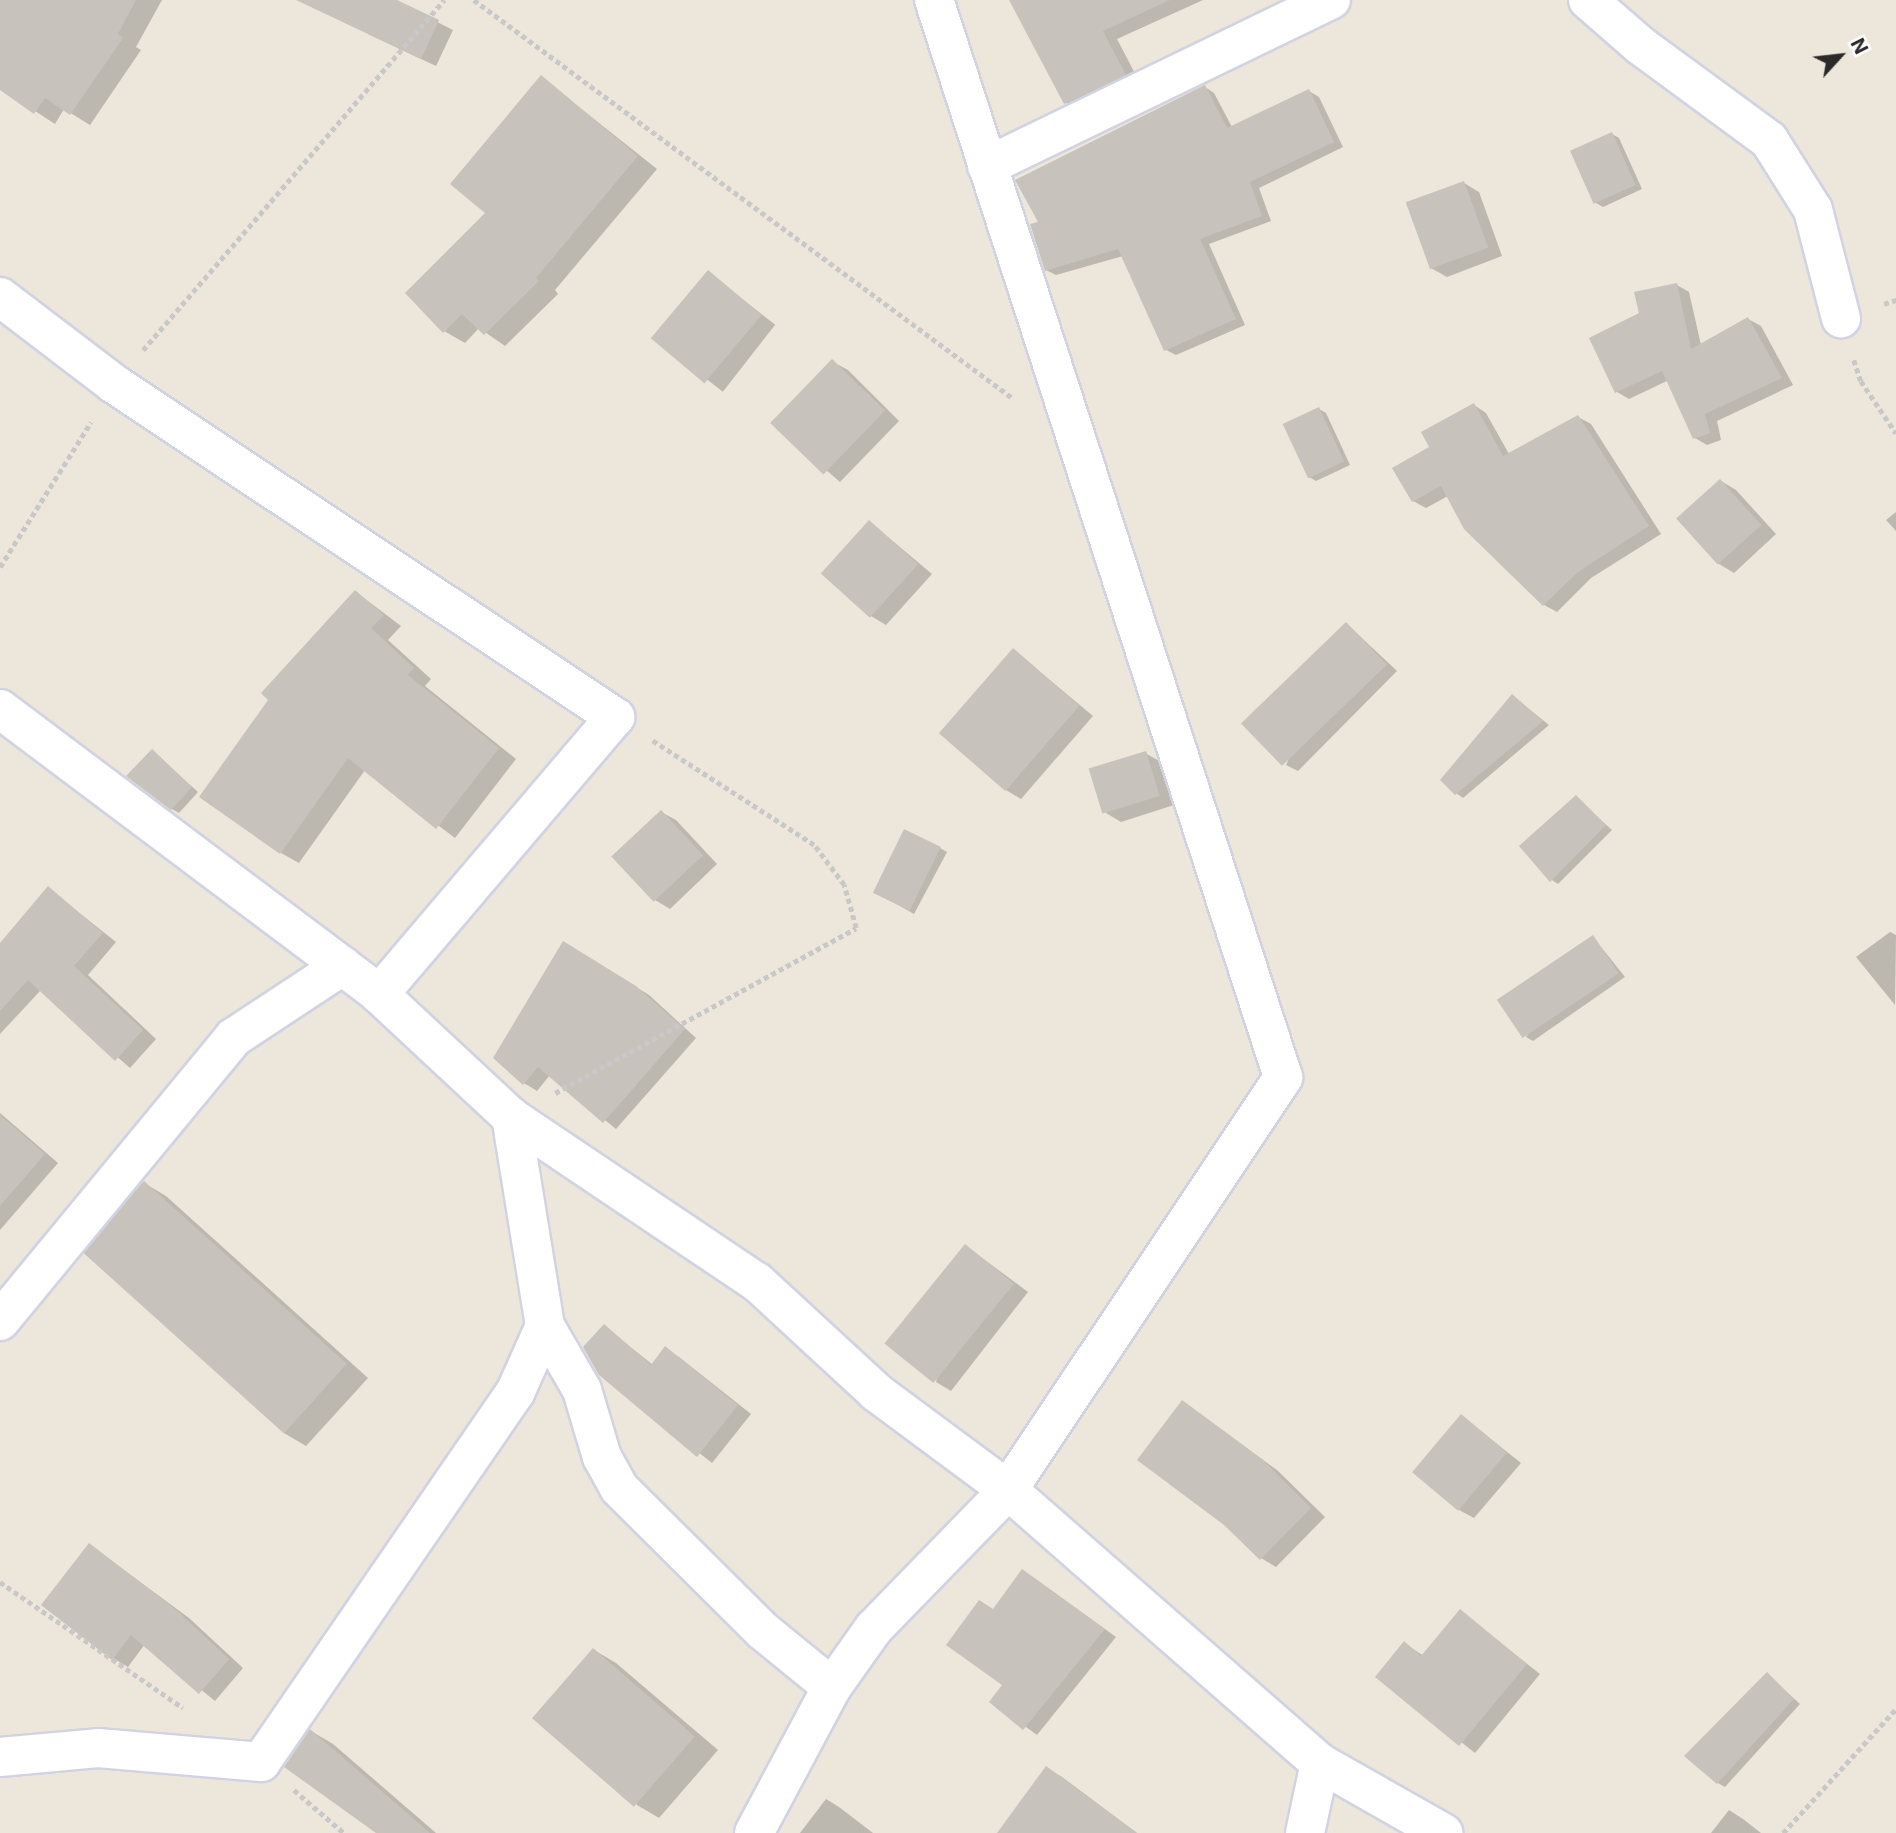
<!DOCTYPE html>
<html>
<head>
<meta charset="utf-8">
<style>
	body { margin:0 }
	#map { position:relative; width:1896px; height:1833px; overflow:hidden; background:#ece6db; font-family:Inter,sans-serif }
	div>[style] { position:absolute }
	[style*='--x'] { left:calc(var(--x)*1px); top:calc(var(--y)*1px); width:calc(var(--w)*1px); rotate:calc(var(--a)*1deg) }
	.shadow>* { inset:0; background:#0003; transform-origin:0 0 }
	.building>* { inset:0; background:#c7c2bb; transform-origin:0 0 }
	.path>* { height:4.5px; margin-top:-2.25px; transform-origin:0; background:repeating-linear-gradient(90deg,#c8c8c8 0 5px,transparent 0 8.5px) }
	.roads { filter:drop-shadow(2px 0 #d1d3e3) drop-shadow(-2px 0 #d1d3e3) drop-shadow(0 2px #d1d3e3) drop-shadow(0 -2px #d1d3e3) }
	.street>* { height:38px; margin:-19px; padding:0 19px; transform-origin:19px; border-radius:19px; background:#fff }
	span { translate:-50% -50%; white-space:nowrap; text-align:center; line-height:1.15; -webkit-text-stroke:6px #fff; paint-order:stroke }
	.north { position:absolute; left:1805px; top:21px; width:70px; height:70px; -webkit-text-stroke:5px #fff; paint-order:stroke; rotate:63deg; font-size:19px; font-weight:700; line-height:28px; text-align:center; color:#2a2a2a }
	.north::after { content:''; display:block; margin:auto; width:24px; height:32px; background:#2a2a2a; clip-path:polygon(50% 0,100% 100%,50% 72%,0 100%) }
</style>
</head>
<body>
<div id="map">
	<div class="shadow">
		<div style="clip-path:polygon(0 0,162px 0,136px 47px,141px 50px,90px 125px,64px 109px,55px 124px,0 88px)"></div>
		<div style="clip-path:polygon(365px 0,393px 0,453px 30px,436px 66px,368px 34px)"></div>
		<div style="clip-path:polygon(1011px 0,1203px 0,1117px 39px,1140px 83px,1081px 112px,1066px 103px)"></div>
		<div style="clip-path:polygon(541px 77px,657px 169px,555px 290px,558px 294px,505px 346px,479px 328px,465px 343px,444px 331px)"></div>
		<div style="clip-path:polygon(1205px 87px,1214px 93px,1232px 127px,1309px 91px,1319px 97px,1343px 147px,1259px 188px,1271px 221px,1209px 244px,1245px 325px,1176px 355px,1166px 350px,1123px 256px,1056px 275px,1046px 270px,1040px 223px)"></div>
		<div style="clip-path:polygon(1612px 134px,1619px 138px,1642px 189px,1603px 207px,1596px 203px)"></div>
		<div style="clip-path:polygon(1464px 183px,1479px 192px,1502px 256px,1447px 277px,1431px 268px)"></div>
		<div style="left:709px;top:273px;width:84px;height:85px;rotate:38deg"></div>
		<div style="clip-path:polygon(1677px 285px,1689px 292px,1701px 345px,1748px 319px,1761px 326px,1793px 385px,1717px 421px,1721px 440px,1707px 445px,1695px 438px,1669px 380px,1629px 399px,1617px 392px,1641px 314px)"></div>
		<div style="clip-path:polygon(833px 362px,848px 370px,899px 421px,840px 482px,773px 424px)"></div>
		<div style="clip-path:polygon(1474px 405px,1486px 413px,1509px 454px,1578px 417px,1591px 424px,1661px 534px,1591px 578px,1557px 612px,1544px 605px,1465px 528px,1448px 496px,1426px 508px,1413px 501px,1432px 448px)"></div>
		<div style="clip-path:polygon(1319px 409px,1326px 413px,1350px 465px,1316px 481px,1309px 477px)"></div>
		<div style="clip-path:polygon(1721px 481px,1736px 490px,1776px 534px,1734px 573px,1719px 564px,1678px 519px)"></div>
		<div style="clip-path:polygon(1896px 512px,1896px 531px,1886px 520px)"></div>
		<div style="clip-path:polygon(870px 522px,932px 574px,886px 625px,871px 616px)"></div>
		<div style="clip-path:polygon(356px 592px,401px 626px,388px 640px,431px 679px,425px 686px,516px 759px,455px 838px,365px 770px,299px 863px,281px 853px)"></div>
		<div style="clip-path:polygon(1347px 624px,1397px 671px,1298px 771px,1286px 765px)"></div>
		<div style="clip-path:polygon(1014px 650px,1093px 716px,1021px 799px,1006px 790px)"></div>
		<div style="clip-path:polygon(1519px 701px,1549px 725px,1463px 798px,1456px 793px)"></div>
		<div style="clip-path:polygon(152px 751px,198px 792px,179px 813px,172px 809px)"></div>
		<div style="clip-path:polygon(1145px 753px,1161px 762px,1174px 805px,1121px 822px,1106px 813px)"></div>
		<div style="clip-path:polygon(1576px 798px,1612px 830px,1558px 884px,1552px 880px)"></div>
		<div style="clip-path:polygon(661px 812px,676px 820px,717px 864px,670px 909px,655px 900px,614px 856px)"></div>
		<div style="clip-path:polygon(940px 848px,947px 852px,914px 914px,874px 891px)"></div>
		<div style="clip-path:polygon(48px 888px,116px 942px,88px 975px,156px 1039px,130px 1068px,41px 990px,0 1034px,0 946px)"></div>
		<div style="clip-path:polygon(1890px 932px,1896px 935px,1895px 1005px,1856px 957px)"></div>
		<div style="clip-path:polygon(1593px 937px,1625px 977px,1533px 1041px,1526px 1037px)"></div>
		<div style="clip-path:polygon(576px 950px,649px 995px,696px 1038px,616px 1129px,550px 1075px,537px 1091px,524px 1083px)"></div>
		<div style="clip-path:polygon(0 1113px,58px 1163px,0 1230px)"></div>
		<div style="clip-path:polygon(144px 1183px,166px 1196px,368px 1378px,306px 1446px,284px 1433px)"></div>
		<div style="clip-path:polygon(966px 1246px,1028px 1292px,951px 1391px,936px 1382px)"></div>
		<div style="clip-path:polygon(604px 1326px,653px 1365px,665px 1349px,679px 1357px,751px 1414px,712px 1463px,600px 1374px)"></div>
		<div style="clip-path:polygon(1183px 1402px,1277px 1470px,1325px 1517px,1276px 1567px,1261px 1558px)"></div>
		<div style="clip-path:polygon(1462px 1416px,1521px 1463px,1474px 1518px,1459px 1510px)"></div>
		<div style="clip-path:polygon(90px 1545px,189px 1618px,243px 1668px,215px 1701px,145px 1644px,128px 1667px,113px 1658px)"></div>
		<div style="clip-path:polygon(1034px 1578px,1116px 1637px,1037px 1735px,991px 1701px,1004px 1685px,994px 1610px)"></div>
		<div style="clip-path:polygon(1460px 1611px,1540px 1674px,1475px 1753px,1378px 1676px,1404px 1643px,1424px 1656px)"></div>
		<div style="clip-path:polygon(594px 1650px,616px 1663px,718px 1750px,659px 1818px,637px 1805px)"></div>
		<div style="clip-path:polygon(1767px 1674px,1800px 1704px,1725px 1787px,1718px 1783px)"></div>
		<div style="clip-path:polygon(311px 1731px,333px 1744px,436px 1833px,379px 1833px)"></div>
		<div style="clip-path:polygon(1047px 1768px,1062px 1777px,1137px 1833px,999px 1833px)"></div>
		<div style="clip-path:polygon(826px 1799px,839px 1807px,873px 1833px,800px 1833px)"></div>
		<div style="clip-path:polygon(1729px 1810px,1743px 1819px,1761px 1833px,1711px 1833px)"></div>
	</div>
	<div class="building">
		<div style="clip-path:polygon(0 0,136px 0,118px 34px,123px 38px,70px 115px,45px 98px,34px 114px,0 90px)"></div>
		<div style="clip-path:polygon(296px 0,397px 0,439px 20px,421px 59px)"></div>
		<div style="clip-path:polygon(1009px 0,1170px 0,1103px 31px,1126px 75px,1064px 104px)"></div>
		<div style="clip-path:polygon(541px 75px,638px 156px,536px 278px,539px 281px,484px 335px,462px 314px,443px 333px,405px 293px,485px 213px,450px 184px)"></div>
		<div style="clip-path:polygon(1205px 85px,1227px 128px,1309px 89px,1334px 142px,1250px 182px,1262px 216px,1200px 239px,1236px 319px,1164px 351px,1118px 249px,1045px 271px,1030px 224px,1038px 222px,1015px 180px)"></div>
		<div style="left:1612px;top:132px;width:58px;height:46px;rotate:66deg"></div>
		<div style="left:1464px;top:181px;width:71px;height:62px;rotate:70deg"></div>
		<div style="left:708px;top:270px;width:70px;height:89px;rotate:40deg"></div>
		<div style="clip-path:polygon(1677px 283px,1691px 349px,1748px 317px,1782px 378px,1705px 414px,1710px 433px,1693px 439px,1662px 371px,1615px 393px,1589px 338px,1639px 313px,1634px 292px)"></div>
		<div style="left:832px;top:359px;width:74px;height:89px;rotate:44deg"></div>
		<div style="clip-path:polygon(1474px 403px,1503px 456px,1578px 415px,1649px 526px,1578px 572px,1543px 606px,1464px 529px,1441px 486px,1412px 502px,1392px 468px,1429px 447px,1421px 432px)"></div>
		<div style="left:1319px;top:407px;width:60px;height:40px;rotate:65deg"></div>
		<div style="left:1720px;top:479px;width:62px;height:59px;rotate:48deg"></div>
		<div style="left:869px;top:520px;width:66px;height:72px;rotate:42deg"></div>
		<div style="clip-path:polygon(355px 590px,384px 615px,371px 628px,414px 668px,408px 675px,499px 748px,436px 829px,348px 758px,280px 854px,199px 797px,268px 700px,261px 693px)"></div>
		<div style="left:1346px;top:622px;width:59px;height:146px;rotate:46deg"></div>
		<div style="left:1013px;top:648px;width:88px;height:113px;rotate:41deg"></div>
		<div style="clip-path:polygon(1512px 694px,1543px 721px,1455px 795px,1440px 780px)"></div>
		<div style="clip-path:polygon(152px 749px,192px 787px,171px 810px,126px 776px)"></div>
		<div style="left:1146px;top:751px;width:47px;height:60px;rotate:73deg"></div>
		<div style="clip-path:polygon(1576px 795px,1606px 825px,1550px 882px,1519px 846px)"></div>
		<div style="left:661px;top:810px;width:62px;height:68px;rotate:47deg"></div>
		<div style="left:904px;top:829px;width:41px;height:71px;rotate:26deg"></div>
		<div style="clip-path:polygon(48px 886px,103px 933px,74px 966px,143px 1030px,115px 1061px,28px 980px,0 1011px,0 943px)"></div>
		<div style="left:1593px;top:935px;width:46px;height:116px;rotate:56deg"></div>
		<div style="clip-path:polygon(563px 941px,636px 986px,685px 1029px,603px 1123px,538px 1067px,523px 1085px,493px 1058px)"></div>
		<div style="clip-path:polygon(0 1115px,45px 1154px,0 1206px)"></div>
		<div style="left:144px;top:1181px;width:273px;height:94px;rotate:42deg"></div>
		<div style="left:965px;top:1244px;width:63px;height:128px;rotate:39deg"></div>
		<div style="clip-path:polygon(604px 1324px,651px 1365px,665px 1346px,738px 1405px,697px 1457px,599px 1375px,583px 1347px)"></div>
		<div style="clip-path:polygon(1182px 1400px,1262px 1459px,1311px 1508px,1260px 1560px,1224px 1525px,1137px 1460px)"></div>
		<div style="left:1461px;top:1414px;width:60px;height:76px;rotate:40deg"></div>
		<div style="clip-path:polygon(89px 1543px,174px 1608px,229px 1659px,199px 1694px,131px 1635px,112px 1660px,41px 1605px)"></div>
		<div style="clip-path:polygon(1022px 1569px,1105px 1629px,1023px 1730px,989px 1702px,1002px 1685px,946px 1645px,979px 1600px,993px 1609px)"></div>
		<div style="clip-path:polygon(1460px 1609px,1527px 1664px,1459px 1746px,1375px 1677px,1404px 1641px,1421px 1656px)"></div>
		<div style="left:593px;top:1648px;width:135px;height:93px;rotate:41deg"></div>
		<div style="clip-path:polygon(1767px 1672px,1794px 1699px,1717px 1784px,1684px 1756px)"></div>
		<div style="clip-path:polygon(310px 1729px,430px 1833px,376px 1833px,284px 1767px)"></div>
		<div style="clip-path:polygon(1046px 1766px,1137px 1833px,997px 1833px)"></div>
	</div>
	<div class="path">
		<div style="--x:474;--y:0;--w:671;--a:36.46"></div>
		<div style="--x:1884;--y:304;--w:13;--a:-18"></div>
		<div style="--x:143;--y:350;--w:462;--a:-49.3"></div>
		<div style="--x:1854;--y:360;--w:22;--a:72"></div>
		<div style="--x:1861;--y:381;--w:63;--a:56.1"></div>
		<div style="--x:0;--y:567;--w:171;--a:-57.9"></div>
		<div style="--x:555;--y:1093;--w:343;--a:-28.7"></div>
		<div style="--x:856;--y:928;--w:45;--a:-105.6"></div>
		<div style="--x:844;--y:885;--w:50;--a:-126.9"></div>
		<div style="--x:814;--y:845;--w:194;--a:-147.2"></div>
		<div style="--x:0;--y:1582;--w:222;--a:34.5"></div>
		<div style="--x:294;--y:1790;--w:66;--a:40.7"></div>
		<div style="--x:1783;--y:1833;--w:168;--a:-47.7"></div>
	</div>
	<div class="roads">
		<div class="street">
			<div style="--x:1588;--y:0;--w:70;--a:41"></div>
			<div style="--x:1641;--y:46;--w:159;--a:36.3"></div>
			<div style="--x:1769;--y:140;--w:83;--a:57.8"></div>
			<div style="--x:1813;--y:210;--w:112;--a:75.5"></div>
			<div style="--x:987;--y:166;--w:382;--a:-25.8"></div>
			<div style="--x:0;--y:297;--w:143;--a:37.3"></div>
			<div style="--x:114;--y:384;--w:602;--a:33.61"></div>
			<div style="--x:615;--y:717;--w:364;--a:130.4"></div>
			<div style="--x:0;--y:709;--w:474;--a:36.9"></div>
			<div style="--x:379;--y:994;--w:180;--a:43"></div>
			<div style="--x:511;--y:1117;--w:296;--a:33.9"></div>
			<div style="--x:757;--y:1282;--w:162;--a:42.7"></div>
			<div style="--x:876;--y:1392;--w:164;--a:36.6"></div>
			<div style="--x:1008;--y:1490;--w:415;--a:41.2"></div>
			<div style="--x:1320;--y:1763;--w:142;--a:29.6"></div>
			<div style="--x:0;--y:1321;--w:367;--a:-50.5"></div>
			<div style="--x:233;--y:1038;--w:131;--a:-33.4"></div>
			<div style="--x:545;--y:1326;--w:74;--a:60"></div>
			<div style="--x:582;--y:1390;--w:70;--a:73.4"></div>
			<div style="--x:602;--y:1457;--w:35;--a:61"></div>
			<div style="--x:619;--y:1488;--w:203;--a:44.8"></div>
			<div style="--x:763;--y:1631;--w:89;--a:39.1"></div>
			<div style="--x:0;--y:1757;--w:98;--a:-5.2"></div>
			<div style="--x:98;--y:1748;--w:164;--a:4.9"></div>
			<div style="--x:261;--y:1762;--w:448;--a:-55.5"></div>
			<div style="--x:515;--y:1393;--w:73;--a:-65.9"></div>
			<div style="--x:545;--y:1326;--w:212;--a:-99.2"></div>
			<div style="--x:754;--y:1833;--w:166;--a:-61.9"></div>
			<div style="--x:832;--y:1687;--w:72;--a:-54.6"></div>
			<div style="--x:874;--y:1628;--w:192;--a:-45.8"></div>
			<div style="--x:1008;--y:1490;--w:496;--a:-56.3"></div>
			<div style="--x:1283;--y:1077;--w:1132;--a:-107.95"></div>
			<div style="--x:1305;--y:1833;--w:72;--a:-77.9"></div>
		</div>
	</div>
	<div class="north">N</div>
</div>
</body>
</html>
